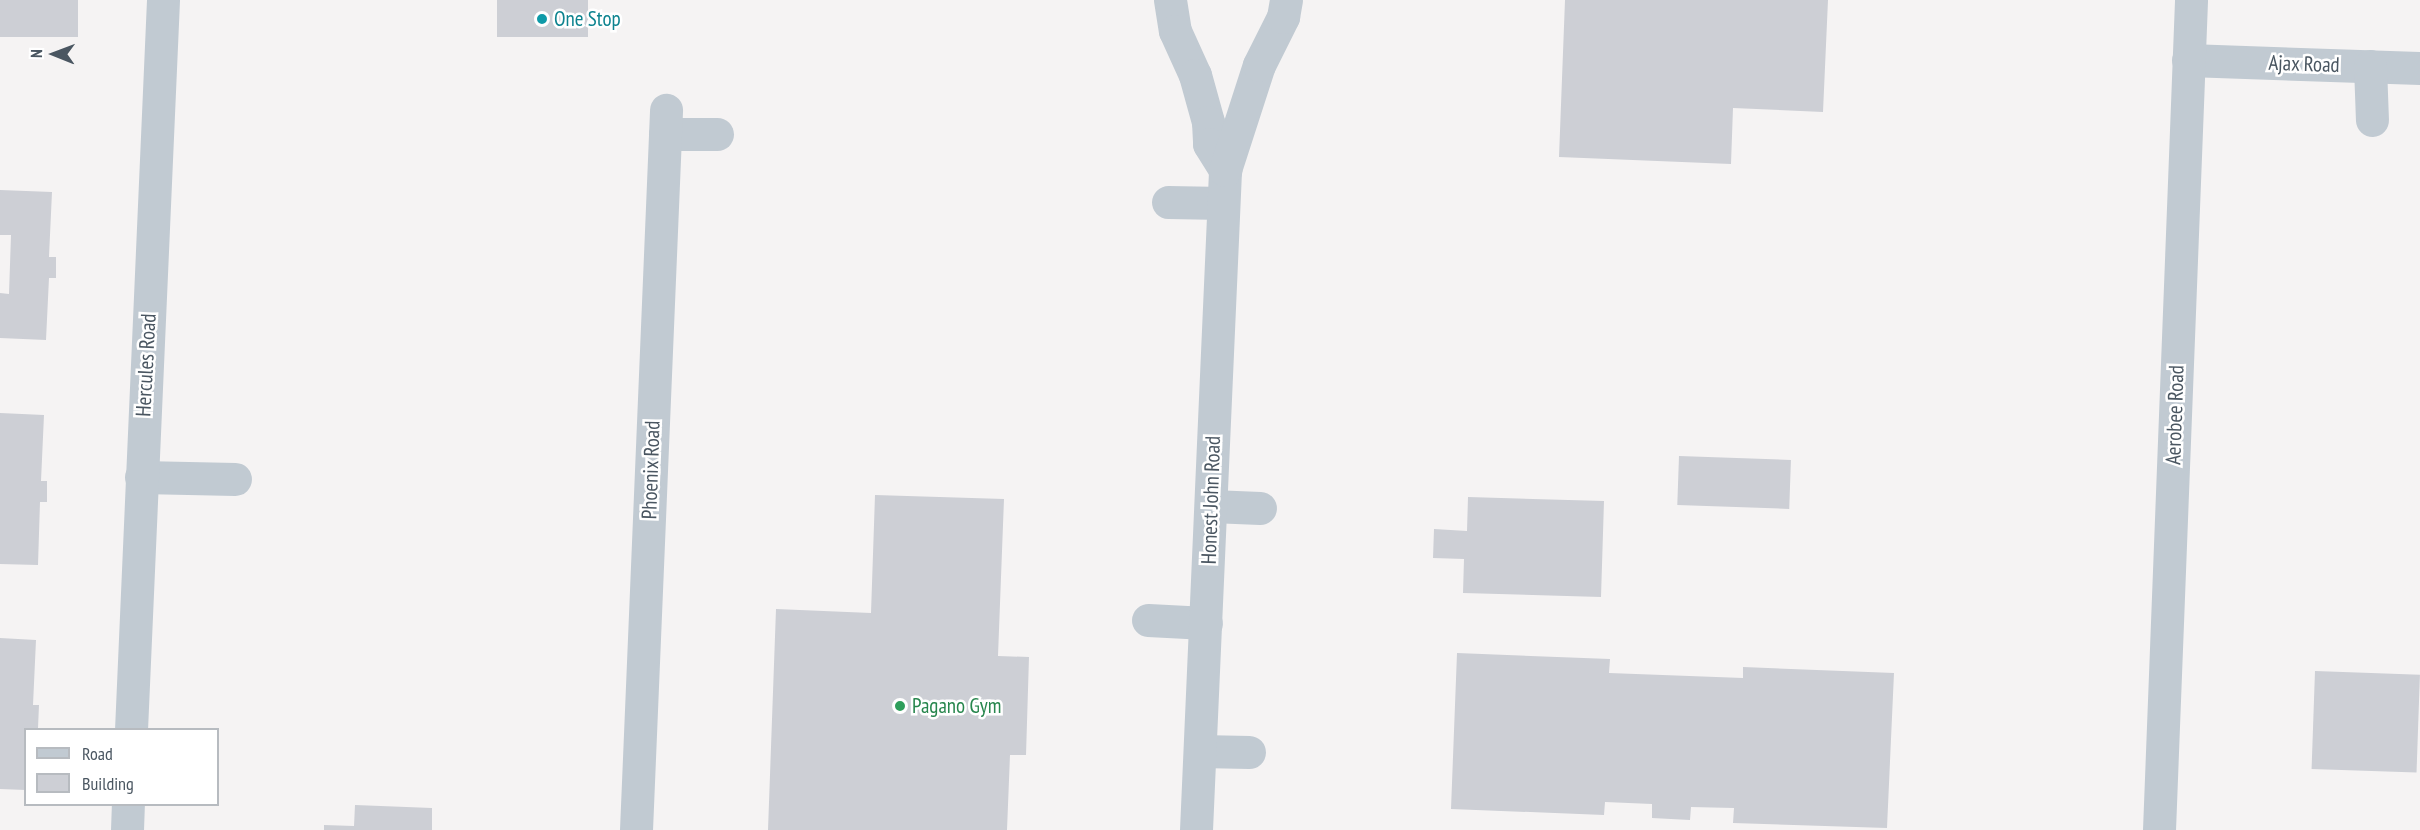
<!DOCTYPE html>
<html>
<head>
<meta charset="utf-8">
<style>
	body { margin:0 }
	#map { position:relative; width:2420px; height:830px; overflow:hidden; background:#f5f3f3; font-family:"PT Sans Narrow",sans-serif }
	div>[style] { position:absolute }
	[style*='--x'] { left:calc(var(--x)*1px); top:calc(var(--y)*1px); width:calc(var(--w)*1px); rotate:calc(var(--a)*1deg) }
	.building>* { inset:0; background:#cdcfd5; transform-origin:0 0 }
	.minor>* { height:33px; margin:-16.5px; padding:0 16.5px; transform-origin:16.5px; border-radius:16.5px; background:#c1cad2 }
	.dots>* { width:16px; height:16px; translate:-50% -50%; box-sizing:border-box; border:3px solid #fff; border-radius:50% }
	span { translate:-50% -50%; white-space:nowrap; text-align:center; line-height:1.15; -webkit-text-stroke:5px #fff; paint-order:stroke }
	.culture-label { font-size:21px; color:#0d838f }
	.left { translate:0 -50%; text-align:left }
	.street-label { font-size:21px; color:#4a5661 }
	.leisure-label { font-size:21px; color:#27864d }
	.legend { position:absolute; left:24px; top:728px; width:195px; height:78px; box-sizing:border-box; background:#fff; border:2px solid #b7bbc0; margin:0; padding:8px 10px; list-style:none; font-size:18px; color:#4a5661 }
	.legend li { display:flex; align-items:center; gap:12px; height:30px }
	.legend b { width:30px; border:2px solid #b7bbc0 }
	.north { position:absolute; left:24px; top:24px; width:60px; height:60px; -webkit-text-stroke:4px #fff; paint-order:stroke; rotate:271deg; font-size:16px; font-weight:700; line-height:24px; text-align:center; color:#4a5661 }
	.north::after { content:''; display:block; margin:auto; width:21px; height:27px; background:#4a5661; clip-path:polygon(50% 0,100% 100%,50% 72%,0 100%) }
</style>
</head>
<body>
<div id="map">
	<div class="building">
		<div style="left:0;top:0;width:78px;height:37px"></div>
		<div style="left:497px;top:0;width:91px;height:37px"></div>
		<div style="clip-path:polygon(1565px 0,1828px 0,1823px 112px,1733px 108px,1731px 164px,1559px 157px)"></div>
		<div style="clip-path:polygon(0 190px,52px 192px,49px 257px,56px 257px,56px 278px,49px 278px,46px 340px,0 338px,0 293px,9px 294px,11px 235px,0 235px)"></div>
		<div style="clip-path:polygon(0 413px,44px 415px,41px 481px,47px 481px,47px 502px,40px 502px,38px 565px,0 564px)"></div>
		<div style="left:1679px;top:456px;width:112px;height:49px;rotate:2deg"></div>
		<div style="clip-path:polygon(875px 495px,1004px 499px,998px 656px,1029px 657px,1026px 755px,1010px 755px,1007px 830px,768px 830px,776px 609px,871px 613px)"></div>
		<div style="clip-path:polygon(1468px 497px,1604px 501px,1601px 597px,1463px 593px,1464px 559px,1433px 558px,1434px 529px,1467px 531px)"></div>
		<div style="clip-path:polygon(0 638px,36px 640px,33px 705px,39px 705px,38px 728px,26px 730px,26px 790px,0 789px)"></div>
		<div style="clip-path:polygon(1457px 653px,1610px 659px,1609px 673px,1743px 678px,1743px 667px,1894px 673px,1887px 828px,1733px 823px,1734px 808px,1691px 807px,1690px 820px,1652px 818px,1652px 804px,1605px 802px,1604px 815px,1451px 809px)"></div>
		<div style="left:2315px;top:671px;width:105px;height:98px;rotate:2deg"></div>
		<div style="clip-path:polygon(355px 805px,432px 808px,432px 830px,324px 830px,324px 825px,354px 826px)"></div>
	</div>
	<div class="minor">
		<div style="--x:1170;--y:0;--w:31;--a:81"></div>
		<div style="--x:1175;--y:31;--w:48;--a:65.6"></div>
		<div style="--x:1195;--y:75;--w:49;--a:74.5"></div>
		<div style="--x:1208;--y:122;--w:22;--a:87"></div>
		<div style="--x:1209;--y:144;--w:31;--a:58"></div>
		<div style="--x:2188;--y:60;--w:232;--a:2"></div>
		<div style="--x:2370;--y:66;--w:54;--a:87.9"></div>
		<div style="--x:665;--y:134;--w:52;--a:0"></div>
		<div style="--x:1168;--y:202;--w:55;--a:1"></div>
		<div style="--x:141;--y:477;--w:94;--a:1.2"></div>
		<div style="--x:1211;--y:506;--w:49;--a:2.3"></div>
		<div style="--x:1148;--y:620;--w:58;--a:3"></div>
		<div style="--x:131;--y:730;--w:731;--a:-87.49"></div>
		<div style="--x:1200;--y:751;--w:49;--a:1.2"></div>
		<div style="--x:127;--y:830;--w:26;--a:-88"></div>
		<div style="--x:636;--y:830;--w:721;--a:-87.61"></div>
		<div style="--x:1196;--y:830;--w:661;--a:-87.48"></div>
		<div style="--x:1225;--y:170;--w:110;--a:-72.1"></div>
		<div style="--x:1259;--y:65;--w:54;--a:-63.4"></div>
		<div style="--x:1283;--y:17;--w:17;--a:-80"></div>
		<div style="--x:2159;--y:830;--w:831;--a:-87.79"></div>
	</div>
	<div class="dots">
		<div style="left:542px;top:19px;background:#0f9aa8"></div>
		<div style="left:900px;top:706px;background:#2e9e5b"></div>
	</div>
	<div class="culture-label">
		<span class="left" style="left:554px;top:19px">One Stop</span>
	</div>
	<div class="street-label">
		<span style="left:2304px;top:64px;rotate:2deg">Ajax Road</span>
		<span style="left:146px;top:365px;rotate:-87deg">Hercules Road</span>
		<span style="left:2175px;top:415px;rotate:-88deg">Aerobee Road</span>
		<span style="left:651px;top:470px;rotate:-88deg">Phoenix Road</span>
		<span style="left:1211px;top:500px;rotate:-88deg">Honest John Road</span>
	</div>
	<div class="leisure-label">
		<span class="left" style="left:912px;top:706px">Pagano Gym</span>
	</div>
	<ul class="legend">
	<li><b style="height:8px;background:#c1cad2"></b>Road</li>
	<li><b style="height:16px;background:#cdcfd5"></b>Building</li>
	</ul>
	<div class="north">N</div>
</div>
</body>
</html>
